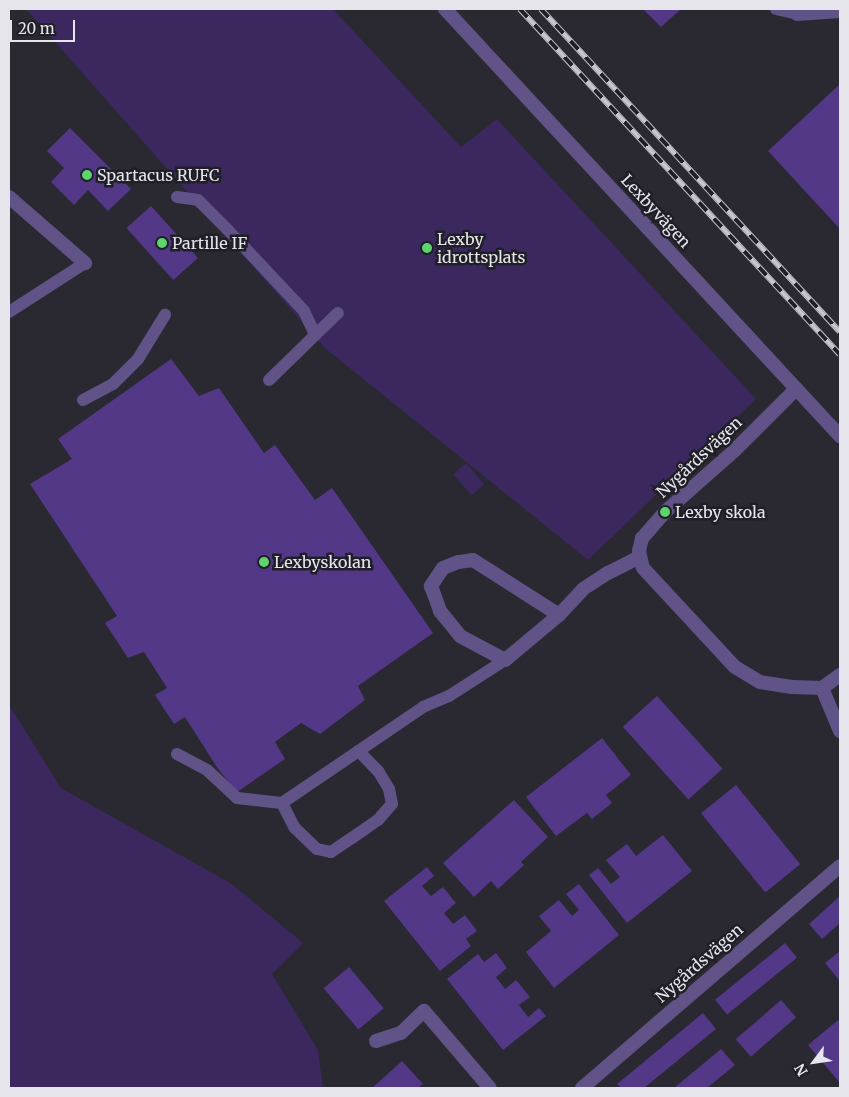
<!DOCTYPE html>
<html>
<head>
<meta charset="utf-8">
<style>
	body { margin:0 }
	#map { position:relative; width:849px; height:1097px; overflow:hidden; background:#2a2831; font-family:Merriweather,serif }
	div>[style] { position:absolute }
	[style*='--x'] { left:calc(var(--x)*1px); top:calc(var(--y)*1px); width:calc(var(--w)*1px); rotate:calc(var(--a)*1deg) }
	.green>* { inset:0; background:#3a285f; transform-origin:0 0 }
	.building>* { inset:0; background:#523886; transform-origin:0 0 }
	.service>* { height:12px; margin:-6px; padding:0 6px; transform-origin:6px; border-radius:6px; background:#615387 }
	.minor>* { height:14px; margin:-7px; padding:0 7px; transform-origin:7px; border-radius:7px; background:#615387 }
	.tertiary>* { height:14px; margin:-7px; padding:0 7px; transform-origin:7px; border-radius:7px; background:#615387 }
	.rail>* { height:5.5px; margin-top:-2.75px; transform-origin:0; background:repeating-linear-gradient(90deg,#201f27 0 11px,#c7c6cd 0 22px); box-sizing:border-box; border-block:1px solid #c7c6cd }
	.dots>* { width:14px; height:14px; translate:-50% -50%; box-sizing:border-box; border:2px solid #201f27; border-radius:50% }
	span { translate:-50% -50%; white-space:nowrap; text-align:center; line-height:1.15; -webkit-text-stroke:5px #201f27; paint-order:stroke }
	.poi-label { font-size:16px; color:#e6e5eb }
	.left { translate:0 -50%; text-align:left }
	.street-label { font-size:16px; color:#e6e5eb }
	.frame { position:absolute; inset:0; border:10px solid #e6e5eb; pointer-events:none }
	.north { position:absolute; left:789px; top:1037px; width:50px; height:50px; -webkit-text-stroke:4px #201f27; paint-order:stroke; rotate:239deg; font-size:14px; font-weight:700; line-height:20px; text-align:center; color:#e6e5eb }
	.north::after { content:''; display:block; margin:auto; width:18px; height:22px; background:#e6e5eb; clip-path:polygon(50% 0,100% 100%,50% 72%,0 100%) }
	.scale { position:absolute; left:10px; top:20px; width:65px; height:22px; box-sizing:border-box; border:2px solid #e6e5eb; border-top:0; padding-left:6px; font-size:15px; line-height:18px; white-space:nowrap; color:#e6e5eb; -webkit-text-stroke:4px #201f27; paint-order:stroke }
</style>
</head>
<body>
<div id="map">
	<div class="green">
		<div style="clip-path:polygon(26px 9px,333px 9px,461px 147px,497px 119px,756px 399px,588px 560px,326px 349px)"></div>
		<div style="left:466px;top:463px;width:28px;height:17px;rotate:49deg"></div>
		<div style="clip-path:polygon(9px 705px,61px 788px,232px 884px,303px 943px,272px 974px,318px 1050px,323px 1088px,9px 1088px)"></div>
	</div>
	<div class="building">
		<div style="clip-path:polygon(643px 9px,681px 9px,661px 27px)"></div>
		<div style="clip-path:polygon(840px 84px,840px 229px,768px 151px)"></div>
		<div style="clip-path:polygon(70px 128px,131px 189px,108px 211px,88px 190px,74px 205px,51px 182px,64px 168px,47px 151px)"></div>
		<div style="left:151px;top:206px;width:70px;height:33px;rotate:48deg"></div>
		<div style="clip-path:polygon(171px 359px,199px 396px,219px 388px,264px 453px,275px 445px,315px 500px,332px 488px,433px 633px,358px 686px,365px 700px,320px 734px,301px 723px,275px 742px,285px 759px,237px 792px,218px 769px,185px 717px,174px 724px,155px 695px,167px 688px,144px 652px,128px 658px,105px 623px,117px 616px,30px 484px,72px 459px,58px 439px)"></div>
		<div style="left:657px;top:696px;width:98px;height:46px;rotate:48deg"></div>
		<div style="clip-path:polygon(602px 738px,631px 775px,606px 795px,612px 803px,592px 819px,587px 813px,556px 836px,526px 797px)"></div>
		<div style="left:736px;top:785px;width:102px;height:45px;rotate:51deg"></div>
		<div style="clip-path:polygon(514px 800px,548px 837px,521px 862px,524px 865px,498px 889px,491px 881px,474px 897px,443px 863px)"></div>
		<div style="clip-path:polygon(663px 835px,692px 871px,627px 923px,589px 875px,598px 868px,611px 884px,620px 877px,606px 860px,627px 844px,636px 856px)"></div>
		<div style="clip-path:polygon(427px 867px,434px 876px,422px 886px,431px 896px,443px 887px,456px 903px,444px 913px,453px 924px,465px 915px,477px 931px,466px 939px,471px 946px,440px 971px,384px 901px)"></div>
		<div style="clip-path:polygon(579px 884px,619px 935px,554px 988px,526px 952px,551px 931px,539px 916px,559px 900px,572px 916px,579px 910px,566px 894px)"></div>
		<div style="clip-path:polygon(840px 896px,840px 923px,822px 939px,809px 924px)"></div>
		<div style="left:785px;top:943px;width:19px;height:90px;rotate:51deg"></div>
		<div style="clip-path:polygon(840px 951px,840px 978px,839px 980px,825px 963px)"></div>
		<div style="clip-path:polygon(496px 953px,507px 968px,496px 977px,505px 989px,516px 980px,530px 997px,519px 1005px,528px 1017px,539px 1008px,546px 1016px,503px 1050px,447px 979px,478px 954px,484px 962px)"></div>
		<div style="left:349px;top:967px;width:54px;height:33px;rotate:50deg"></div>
		<div style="left:781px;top:1000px;width:23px;height:60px;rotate:49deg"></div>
		<div style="clip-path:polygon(703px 1013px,716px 1029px,644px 1088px,621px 1088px,617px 1084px)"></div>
		<div style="clip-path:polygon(838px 1020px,840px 1023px,840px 1083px,808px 1045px)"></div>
		<div style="clip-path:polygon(721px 1049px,735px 1065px,707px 1088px,674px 1088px)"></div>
		<div style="clip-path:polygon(402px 1061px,423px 1084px,418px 1088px,372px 1088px)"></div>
	</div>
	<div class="service">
		<div style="--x:776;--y:9;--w:22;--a:13"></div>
		<div style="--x:177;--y:197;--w:21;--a:8"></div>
		<div style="--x:198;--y:200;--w:42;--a:45"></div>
		<div style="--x:228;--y:230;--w:111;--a:46.8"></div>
		<div style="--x:304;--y:311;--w:26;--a:65"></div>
		<div style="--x:9;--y:312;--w:90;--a:-32.8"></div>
		<div style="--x:269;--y:380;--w:96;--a:-44.2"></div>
		<div style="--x:83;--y:400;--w:34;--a:-28"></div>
		<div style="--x:113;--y:384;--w:35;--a:-45"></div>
		<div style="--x:138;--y:359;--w:52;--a:-58.5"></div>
		<div style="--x:177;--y:754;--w:34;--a:28"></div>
		<div style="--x:207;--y:770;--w:41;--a:43"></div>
		<div style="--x:237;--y:798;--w:45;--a:6.3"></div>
		<div style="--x:282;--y:803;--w:171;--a:-34.2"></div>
		<div style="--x:423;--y:707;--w:28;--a:-23"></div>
		<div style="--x:449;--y:696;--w:67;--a:-32.7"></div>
		<div style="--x:282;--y:803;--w:28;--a:63"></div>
		<div style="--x:295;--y:828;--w:30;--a:44"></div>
		<div style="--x:317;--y:849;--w:14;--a:12"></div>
		<div style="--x:331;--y:852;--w:25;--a:-34"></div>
		<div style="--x:352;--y:838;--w:32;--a:-35"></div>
		<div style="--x:378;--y:820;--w:21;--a:-49"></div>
		<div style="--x:392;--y:804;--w:15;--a:-101"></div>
		<div style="--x:389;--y:789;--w:21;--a:-121"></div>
		<div style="--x:378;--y:771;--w:28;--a:-134"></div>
	</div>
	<div class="minor">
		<div style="--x:797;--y:14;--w:43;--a:-4"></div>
		<div style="--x:9;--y:197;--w:101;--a:41"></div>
		<div style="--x:796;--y:389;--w:86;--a:135"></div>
		<div style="--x:735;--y:450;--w:94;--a:138.5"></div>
		<div style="--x:665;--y:512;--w:35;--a:131"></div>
		<div style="--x:642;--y:538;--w:13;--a:103"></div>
		<div style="--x:639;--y:551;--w:17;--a:77"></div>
		<div style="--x:643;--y:568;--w:135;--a:47.1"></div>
		<div style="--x:735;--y:667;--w:29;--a:31"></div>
		<div style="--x:760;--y:682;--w:32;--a:9"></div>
		<div style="--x:792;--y:687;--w:30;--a:2"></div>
		<div style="--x:822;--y:688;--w:22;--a:-36"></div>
		<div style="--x:559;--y:615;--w:102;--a:-147.4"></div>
		<div style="--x:473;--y:560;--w:15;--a:172"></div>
		<div style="--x:458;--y:562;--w:16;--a:158"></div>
		<div style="--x:443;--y:568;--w:22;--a:124"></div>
		<div style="--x:431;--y:586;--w:27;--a:70"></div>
		<div style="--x:440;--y:611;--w:32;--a:51"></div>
		<div style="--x:460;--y:636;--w:51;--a:28.1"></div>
		<div style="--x:505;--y:660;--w:70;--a:-39.8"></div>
		<div style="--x:559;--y:615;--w:35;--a:-47"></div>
		<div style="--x:583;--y:589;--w:30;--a:-33"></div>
		<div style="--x:608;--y:573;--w:36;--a:-27"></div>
		<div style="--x:822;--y:688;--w:47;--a:67.3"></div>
		<div style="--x:376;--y:1041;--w:26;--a:-18"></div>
		<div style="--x:401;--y:1033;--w:32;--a:-44"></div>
		<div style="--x:424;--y:1011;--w:101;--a:49.4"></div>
		<div style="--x:582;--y:1088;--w:340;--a:-40.7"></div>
	</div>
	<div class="tertiary">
		<div style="--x:445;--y:9;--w:582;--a:47.23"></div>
	</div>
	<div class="rail">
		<div style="--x:520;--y:9;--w:471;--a:47.2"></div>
		<div style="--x:541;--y:9;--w:440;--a:47.2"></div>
	</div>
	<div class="dots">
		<div style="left:87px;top:175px;background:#5ed56c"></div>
		<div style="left:162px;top:243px;background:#5ed56c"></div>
		<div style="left:427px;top:248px;background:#5ed56c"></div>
		<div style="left:665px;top:512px;background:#5ed56c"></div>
		<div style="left:264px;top:562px;background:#5ed56c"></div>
	</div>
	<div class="poi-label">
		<span class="left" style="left:97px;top:175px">Spartacus RUFC</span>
		<span class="left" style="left:437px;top:248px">Lexby<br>idrottsplats</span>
		<span class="left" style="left:172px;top:243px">Partille IF</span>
		<span class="left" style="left:675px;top:512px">Lexby skola</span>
		<span class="left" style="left:274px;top:562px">Lexbyskolan</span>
	</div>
	<div class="street-label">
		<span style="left:656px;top:211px;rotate:47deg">Lexbyvägen</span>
		<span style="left:699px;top:457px;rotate:-43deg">Nygårdsvägen</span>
		<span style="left:699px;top:963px;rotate:-41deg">Nygårdsvägen</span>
	</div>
	<div class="frame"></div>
	<div class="north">N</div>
	<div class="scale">20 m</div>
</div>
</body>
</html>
